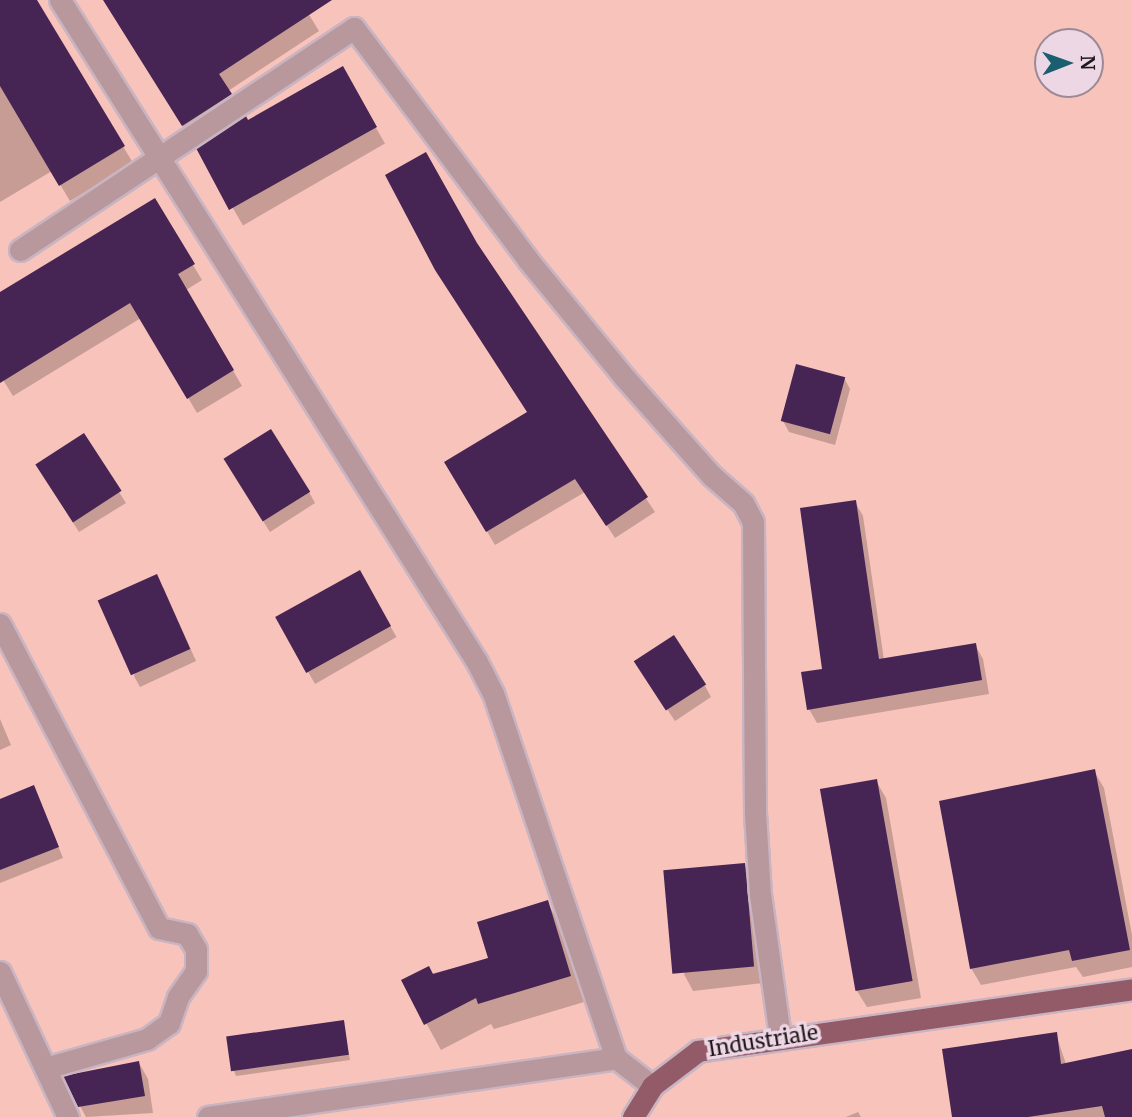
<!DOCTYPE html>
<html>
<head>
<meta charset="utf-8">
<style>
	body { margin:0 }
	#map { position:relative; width:1132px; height:1117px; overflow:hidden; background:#eed7e5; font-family:Merriweather,serif }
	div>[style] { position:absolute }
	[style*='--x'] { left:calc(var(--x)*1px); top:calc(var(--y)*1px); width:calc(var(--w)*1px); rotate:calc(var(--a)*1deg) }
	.green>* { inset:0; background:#f8c3ba }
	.shadow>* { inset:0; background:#0003; transform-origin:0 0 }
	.building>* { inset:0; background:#462453; transform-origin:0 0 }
	.roads { filter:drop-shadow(2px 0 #c9b4c1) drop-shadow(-2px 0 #c9b4c1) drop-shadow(0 2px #c9b4c1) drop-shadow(0 -2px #c9b4c1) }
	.minor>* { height:21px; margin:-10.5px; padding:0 10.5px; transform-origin:10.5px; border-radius:10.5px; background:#b8979d }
	.major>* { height:21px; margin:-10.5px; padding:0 10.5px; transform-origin:10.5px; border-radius:10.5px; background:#935a67 }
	span { translate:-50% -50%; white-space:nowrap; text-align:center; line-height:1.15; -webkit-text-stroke:7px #eed7e5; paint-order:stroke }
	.street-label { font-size:21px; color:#1e171c }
	.north { position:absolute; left:1034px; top:28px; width:70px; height:70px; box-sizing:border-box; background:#eed7e5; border:2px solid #9b8a95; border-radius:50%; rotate:89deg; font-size:19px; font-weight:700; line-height:28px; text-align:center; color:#1e171c }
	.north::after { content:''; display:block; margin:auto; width:24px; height:32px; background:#195f70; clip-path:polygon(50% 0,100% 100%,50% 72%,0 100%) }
</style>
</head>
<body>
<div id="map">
	<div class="green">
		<div style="clip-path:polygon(evenodd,0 0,1132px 0,1132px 1117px,0 1117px,0 0,1048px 42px,1090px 42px,1090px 84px,1048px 84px,1048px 42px)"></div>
	</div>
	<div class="shadow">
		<div style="clip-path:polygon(0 0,35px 0,133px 163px,70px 201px,52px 171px,0 202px)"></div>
		<div style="clip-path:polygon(104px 0,300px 0,319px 31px,228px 91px,240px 111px,193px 142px)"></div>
		<div style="left:342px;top:69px;width:86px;height:164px;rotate:60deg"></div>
		<div style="clip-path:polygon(154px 200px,202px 280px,186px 290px,242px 386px,197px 413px,141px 318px,13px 396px,0 375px,0 294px)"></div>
		<div style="clip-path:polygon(477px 246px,655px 512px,615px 538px,585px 492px,495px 545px,446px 462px,529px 413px)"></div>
		<div style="clip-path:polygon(844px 378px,850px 389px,835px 445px,789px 432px,783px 421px)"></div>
		<div style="clip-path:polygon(232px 471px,309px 492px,315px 503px,270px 532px)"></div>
		<div style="clip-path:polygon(44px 476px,119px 492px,126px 503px,79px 532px)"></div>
		<div style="clip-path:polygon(855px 502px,863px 516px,884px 660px,975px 645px,983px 659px,989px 694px,817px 723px,809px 709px,824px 670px)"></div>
		<div style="left:359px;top:572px;width:75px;height:94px;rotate:60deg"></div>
		<div style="clip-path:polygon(163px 587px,196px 661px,140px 687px,134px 676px)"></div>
		<div style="clip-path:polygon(643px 673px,705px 686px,711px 697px,675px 721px)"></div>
		<div style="clip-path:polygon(0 719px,11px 745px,0 750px)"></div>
		<div style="clip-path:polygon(1094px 771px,1104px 788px,1132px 935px,1132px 967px,1083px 977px,1076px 967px,981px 985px,971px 968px)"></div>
		<div style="clip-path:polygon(876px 781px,886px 798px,921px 998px,867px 1007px,857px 991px)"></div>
		<div style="clip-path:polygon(34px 787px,63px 858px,0 883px,0 801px)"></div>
		<div style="clip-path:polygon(744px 865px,754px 881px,763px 983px,693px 991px,684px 974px)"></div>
		<div style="clip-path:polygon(547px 902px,562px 928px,584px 1002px,494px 1029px,491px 1024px,441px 1050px,403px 981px,490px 959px)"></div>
		<div style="clip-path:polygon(343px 1021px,350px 1060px,236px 1076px,234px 1071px)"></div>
		<div style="clip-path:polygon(1056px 1034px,1066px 1064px,1132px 1058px,1132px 1117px,954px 1117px)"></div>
		<div style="clip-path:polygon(139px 1063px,148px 1079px,153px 1113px,86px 1117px,80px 1106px)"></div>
		<div style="clip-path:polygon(858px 1112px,861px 1117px,846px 1117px)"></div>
	</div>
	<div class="building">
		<div style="clip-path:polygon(0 0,37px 0,125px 146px,59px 186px,0 86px)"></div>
		<div style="clip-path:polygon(103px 0,332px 0,219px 74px,232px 94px,182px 126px)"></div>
		<div style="clip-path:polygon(343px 66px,377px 127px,229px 210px,196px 148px,246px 116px,248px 120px)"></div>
		<div style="clip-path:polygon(426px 152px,477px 243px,648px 497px,606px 526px,575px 479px,486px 532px,444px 462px,527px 412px,435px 270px,385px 175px)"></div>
		<div style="clip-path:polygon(155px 198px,195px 264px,178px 274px,234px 370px,187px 399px,130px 303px,0 383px,0 292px)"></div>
		<div style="left:796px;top:364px;width:51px;height:59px;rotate:15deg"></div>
		<div style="left:271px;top:429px;width:74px;height:56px;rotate:58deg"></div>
		<div style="left:84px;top:433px;width:69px;height:58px;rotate:57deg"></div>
		<div style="clip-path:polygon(856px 500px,879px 659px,976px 643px,982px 680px,807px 710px,801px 672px,822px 669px,800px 508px)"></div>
		<div style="left:360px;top:570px;width:64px;height:97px;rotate:61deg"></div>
		<div style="left:157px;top:574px;width:82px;height:65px;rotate:66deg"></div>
		<div style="left:674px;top:635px;width:59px;height:48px;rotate:57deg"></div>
		<div style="clip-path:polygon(1095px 769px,1130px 950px,1072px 961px,1069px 950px,970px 969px,939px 801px)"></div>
		<div style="left:877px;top:779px;width:205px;height:58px;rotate:80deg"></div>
		<div style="clip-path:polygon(34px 785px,59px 847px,0 870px,0 799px)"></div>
		<div style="left:745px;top:863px;width:104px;height:82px;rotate:85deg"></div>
		<div style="clip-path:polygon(548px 900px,571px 976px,478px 1004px,476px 998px,424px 1025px,401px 980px,429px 966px,433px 974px,488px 958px,477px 922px)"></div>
		<div style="left:344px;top:1020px;width:35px;height:119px;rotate:82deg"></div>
		<div style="clip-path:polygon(1057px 1032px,1061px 1064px,1132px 1049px,1132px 1117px,1105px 1117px,1102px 1106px,1028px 1117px,952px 1117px,942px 1049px)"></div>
		<div style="clip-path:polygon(139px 1061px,145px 1096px,78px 1107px,63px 1076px)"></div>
	</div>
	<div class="roads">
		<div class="minor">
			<div style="--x:60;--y:0;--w:782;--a:57.79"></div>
			<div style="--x:477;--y:662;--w:35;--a:63"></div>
			<div style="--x:493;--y:693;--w:385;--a:71.4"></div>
			<div style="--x:20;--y:250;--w:401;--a:-33.6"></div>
			<div style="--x:354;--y:28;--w:290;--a:53.1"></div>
			<div style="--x:528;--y:260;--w:151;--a:50.6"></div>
			<div style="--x:624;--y:377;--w:131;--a:48.4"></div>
			<div style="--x:711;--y:475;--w:43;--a:41.2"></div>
			<div style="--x:743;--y:503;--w:21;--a:62"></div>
			<div style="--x:753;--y:522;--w:291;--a:89.6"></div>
			<div style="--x:755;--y:813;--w:81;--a:86.5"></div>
			<div style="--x:760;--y:894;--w:144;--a:82"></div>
			<div style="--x:0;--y:624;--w:343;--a:62.4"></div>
			<div style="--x:159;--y:928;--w:29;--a:12"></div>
			<div style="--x:187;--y:934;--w:17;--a:59"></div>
			<div style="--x:196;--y:949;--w:22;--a:90"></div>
			<div style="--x:196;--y:971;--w:32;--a:125"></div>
			<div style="--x:178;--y:997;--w:28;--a:109"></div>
			<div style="--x:169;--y:1023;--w:27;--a:144"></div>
			<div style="--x:147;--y:1039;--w:106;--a:164.1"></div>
			<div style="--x:0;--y:972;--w:160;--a:64.9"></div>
			<div style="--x:208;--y:1117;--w:412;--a:-8.2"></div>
			<div style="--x:616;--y:1058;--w:46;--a:37.9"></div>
		</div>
		<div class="major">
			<div style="--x:633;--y:1117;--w:36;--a:-58"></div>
			<div style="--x:652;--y:1086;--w:58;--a:-37.3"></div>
			<div style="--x:698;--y:1051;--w:438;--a:-8.1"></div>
		</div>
	</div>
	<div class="street-label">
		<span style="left:763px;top:1041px;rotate:-9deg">Industriale</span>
	</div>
	<div class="north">N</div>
</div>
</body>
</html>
